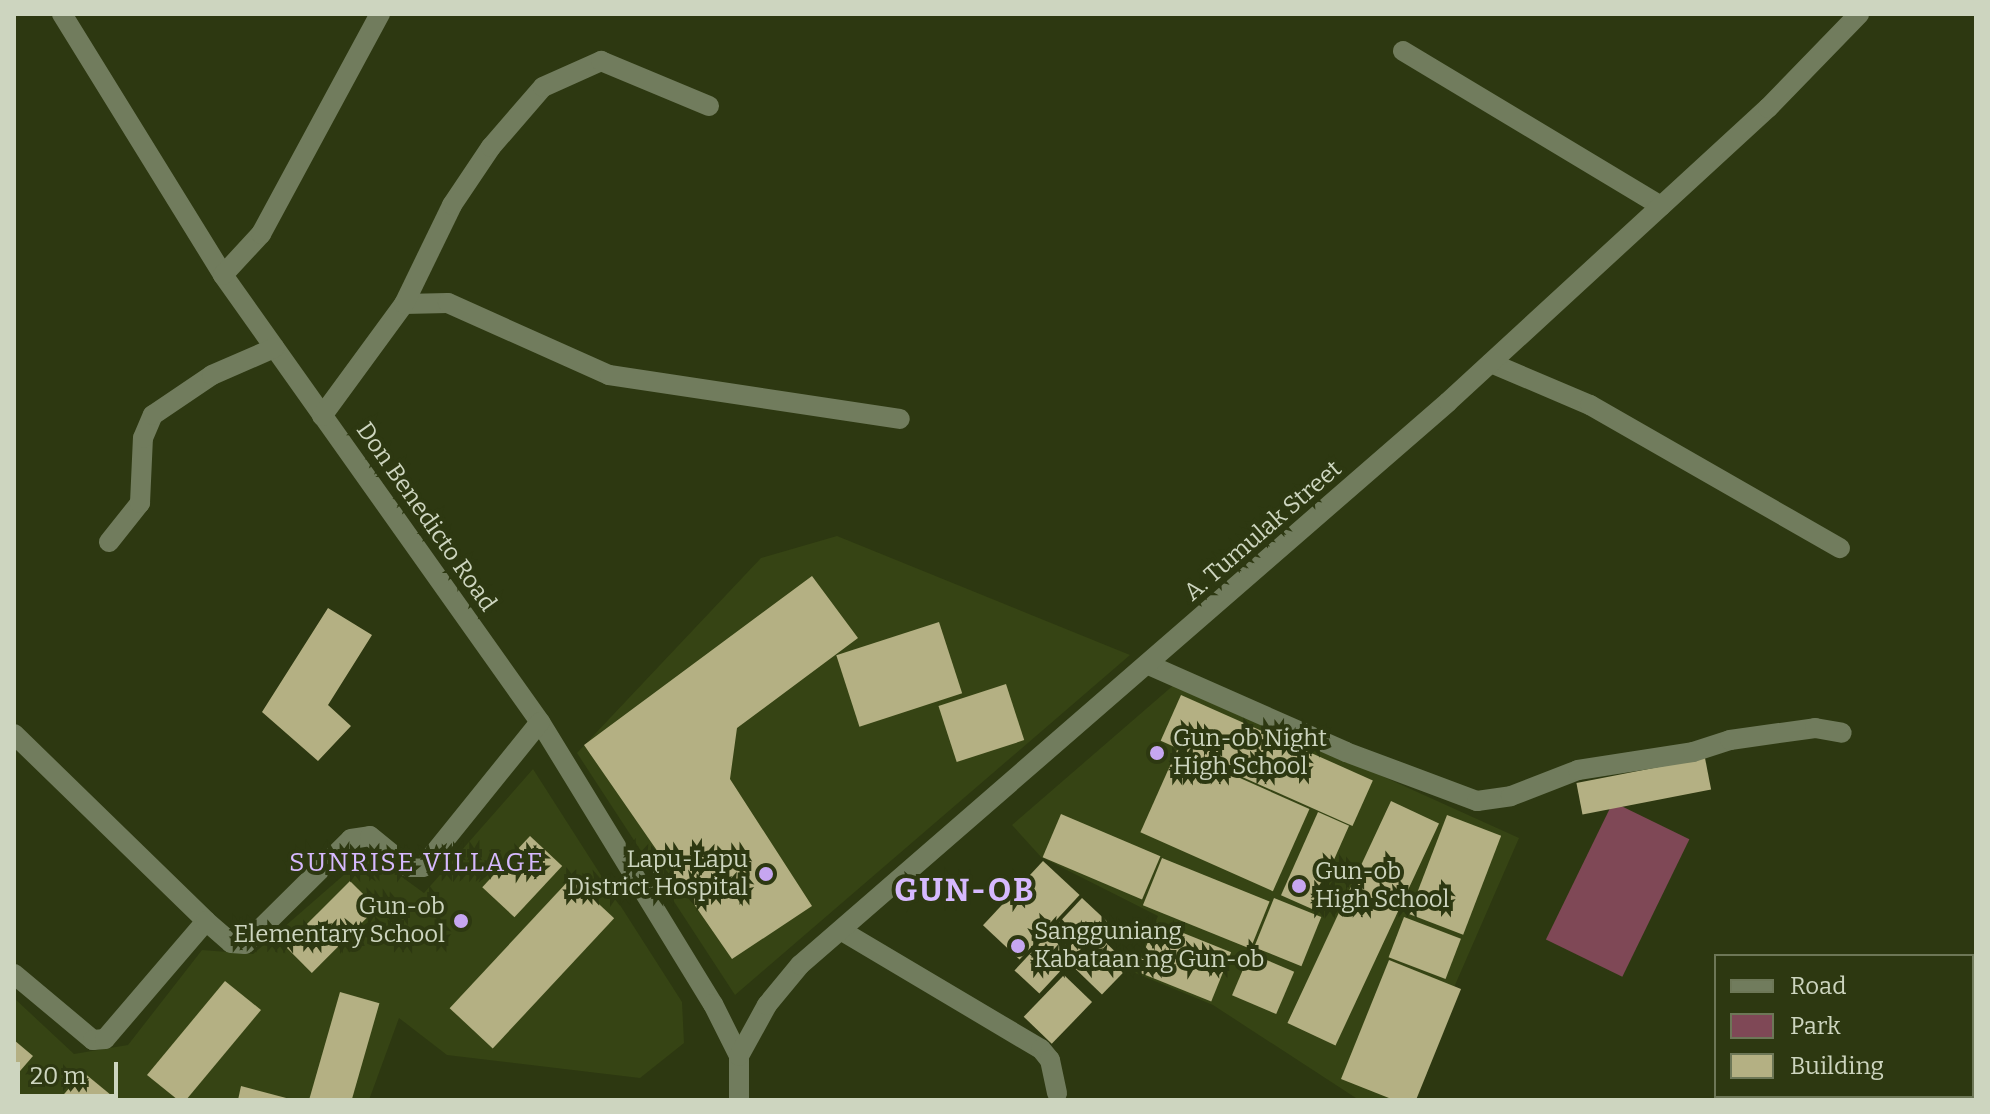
<!DOCTYPE html>
<html>
<head>
<meta charset="utf-8">
<style>
	body { margin:0 }
	#map { position:relative; width:1990px; height:1114px; overflow:hidden; background:#2d3811; font-family:Bitter,serif }
	div>[style] { position:absolute }
	[style*='--x'] { left:calc(var(--x)*1px); top:calc(var(--y)*1px); width:calc(var(--w)*1px); rotate:calc(var(--a)*1deg) }
	.built>* { inset:0; background:#364414 }
	.green>* { inset:0; background:#7f4856; transform-origin:0 0 }
	.building>* { inset:0; background:#b4b083; transform-origin:0 0 }
	.minor>* { height:20px; margin:-10px; padding:0 10px; transform-origin:10px; border-radius:10px; background:#717c5d }
	.dots>* { width:22px; height:22px; translate:-50% -50%; box-sizing:border-box; border:4px solid #2d3811; border-radius:50% }
	span { translate:-50% -50%; white-space:nowrap; text-align:center; line-height:1.15; -webkit-text-stroke:8px #2d3811; paint-order:stroke }
	.street-label { font-size:24px; color:#cdd5bf }
	.poi-label { font-size:24px; color:#cdd5bf }
	.left { translate:0 -50%; text-align:left }
	.right { translate:-100% -50%; text-align:right }
	.neighbourhood-label { font-size:26px; color:#d6b9fe; letter-spacing:2px }
	.district-label { font-size:32px; color:#d6b9fe; font-weight:700; letter-spacing:2px }
	.frame { position:absolute; inset:0; border:16px solid #cdd5bf; pointer-events:none }
	.legend { position:absolute; left:1714px; top:954px; width:260px; height:144px; box-sizing:border-box; background:#2d3811; border:2px solid #6d7757; margin:0; padding:10px 14px; list-style:none; font-size:24px; color:#cdd5bf }
	.legend li { display:flex; align-items:center; gap:16px; height:40px }
	.legend b { width:40px; border:2px solid #6d7757 }
	.scale { position:absolute; left:16px; top:1062px; width:102px; height:36px; box-sizing:border-box; border:4px solid #cdd5bf; border-top:0; padding-left:10px; font-size:24px; line-height:28px; white-space:nowrap; color:#cdd5bf; -webkit-text-stroke:6px #2d3811; paint-order:stroke }
</style>
</head>
<body>
<div id="map">
	<div class="built">
		<div style="clip-path:polygon(837px 536px,1130px 655px,735px 995px,577px 753px,761px 558px)"></div>
		<div style="clip-path:polygon(1176px 683px,1519px 838px,1405px 1100px,1359px 1100px,1213px 1005px,1133px 972px,1158px 916px,1041px 857px,1012px 825px)"></div>
		<div style="clip-path:polygon(533px 769px,682px 1002px,684px 1043px,640px 1078px,447px 1055px,399px 1018px,369px 1100px,14px 1100px,14px 998px,74px 1054px,128px 1045px,202px 950px,253px 954px,369px 853px,424px 893px)"></div>
	</div>
	<div class="green">
		<div style="left:1613px;top:802px;width:85px;height:153px;rotate:26deg"></div>
	</div>
	<div class="building">
		<div style="clip-path:polygon(812px 576px,858px 638px,737px 728px,730px 779px,812px 906px,732px 959px,584px 745px)"></div>
		<div style="clip-path:polygon(328px 608px,372px 635px,328px 705px,351px 726px,318px 761px,262px 712px)"></div>
		<div style="left:939px;top:622px;width:75px;height:108px;rotate:72deg"></div>
		<div style="left:1006px;top:684px;width:59px;height:71px;rotate:72deg"></div>
		<div style="left:1181px;top:695px;width:210px;height:50px;rotate:24deg"></div>
		<div style="left:1177px;top:750px;width:145px;height:90px;rotate:24deg"></div>
		<div style="left:1705px;top:758px;width:32px;height:131px;rotate:79deg"></div>
		<div style="left:1391px;top:801px;width:53px;height:245px;rotate:25deg"></div>
		<div style="left:1318px;top:812px;width:34px;height:91px;rotate:24deg"></div>
		<div style="left:1061px;top:814px;width:108px;height:47px;rotate:23deg"></div>
		<div style="left:1447px;top:815px;width:58px;height:106px;rotate:21deg"></div>
		<div style="left:530px;top:836px;width:44px;height:70px;rotate:43deg"></div>
		<div style="left:1162px;top:858px;width:116px;height:51px;rotate:22deg"></div>
		<div style="left:1043px;top:861px;width:50px;height:88px;rotate:43deg"></div>
		<div style="left:571px;top:878px;width:59px;height:178px;rotate:43deg"></div>
		<div style="left:350px;top:881px;width:38px;height:92px;rotate:45deg"></div>
		<div style="left:1082px;top:898px;width:34px;height:99px;rotate:43deg"></div>
		<div style="left:1274px;top:898px;width:51px;height:53px;rotate:22deg"></div>
		<div style="left:1404px;top:917px;width:61px;height:43px;rotate:21deg"></div>
		<div style="left:1156px;top:922px;width:81px;height:53px;rotate:22deg"></div>
		<div style="left:1101px;top:938px;width:40px;height:40px;rotate:44deg"></div>
		<div style="left:1250px;top:953px;width:48px;height:46px;rotate:23deg"></div>
		<div style="clip-path:polygon(1389px 960px,1461px 989px,1416px 1100px,1394px 1100px,1341px 1079px)"></div>
		<div style="left:1064px;top:975px;width:39px;height:58px;rotate:44deg"></div>
		<div style="clip-path:polygon(225px 981px,261px 1010px,186px 1100px,178px 1100px,147px 1075px)"></div>
		<div style="left:340px;top:992px;width:41px;height:112px;rotate:16deg"></div>
		<div style="clip-path:polygon(14px 1040px,33px 1056px,14px 1078px)"></div>
		<div style="clip-path:polygon(83px 1072px,117px 1100px,59px 1100px)"></div>
		<div style="clip-path:polygon(241px 1086px,290px 1099px,289px 1100px,238px 1100px)"></div>
	</div>
	<div class="minor">
		<div style="--x:62;--y:14;--w:307;--a:58.3"></div>
		<div style="--x:223;--y:275;--w:548;--a:54.66"></div>
		<div style="--x:540;--y:722;--w:331;--a:58.5"></div>
		<div style="--x:713;--y:1004;--w:58;--a:63.4"></div>
		<div style="--x:1403;--y:51;--w:301;--a:31"></div>
		<div style="--x:223;--y:275;--w:56;--a:-47.2"></div>
		<div style="--x:261;--y:234;--w:250;--a:-61.6"></div>
		<div style="--x:404;--y:304;--w:44;--a:-1.3"></div>
		<div style="--x:448;--y:303;--w:176;--a:24.1"></div>
		<div style="--x:609;--y:375;--w:294;--a:8.6"></div>
		<div style="--x:1491;--y:363;--w:108;--a:23"></div>
		<div style="--x:1590;--y:405;--w:288;--a:29.8"></div>
		<div style="--x:322;--y:416;--w:139;--a:-53.8"></div>
		<div style="--x:404;--y:304;--w:110;--a:-64.1"></div>
		<div style="--x:452;--y:205;--w:70;--a:-56.1"></div>
		<div style="--x:491;--y:147;--w:79;--a:-49.1"></div>
		<div style="--x:543;--y:87;--w:64;--a:-24.1"></div>
		<div style="--x:601;--y:61;--w:117;--a:22.6"></div>
		<div style="--x:109;--y:542;--w:50;--a:-51.5"></div>
		<div style="--x:140;--y:503;--w:65;--a:-87.4"></div>
		<div style="--x:143;--y:438;--w:25;--a:-67"></div>
		<div style="--x:153;--y:415;--w:71;--a:-34.1"></div>
		<div style="--x:212;--y:375;--w:68;--a:-23.5"></div>
		<div style="--x:1149;--y:665;--w:215;--a:23.8"></div>
		<div style="--x:1346;--y:752;--w:140;--a:20.5"></div>
		<div style="--x:1477;--y:801;--w:34;--a:-8"></div>
		<div style="--x:1511;--y:796;--w:72;--a:-21.2"></div>
		<div style="--x:1578;--y:770;--w:116;--a:-8.9"></div>
		<div style="--x:1693;--y:752;--w:39;--a:-18"></div>
		<div style="--x:1730;--y:740;--w:86;--a:-8"></div>
		<div style="--x:1815;--y:728;--w:27;--a:10"></div>
		<div style="--x:14;--y:734;--w:268;--a:44.2"></div>
		<div style="--x:842;--y:931;--w:231;--a:30.7"></div>
		<div style="--x:1041;--y:1049;--w:14;--a:51"></div>
		<div style="--x:1050;--y:1060;--w:34;--a:78"></div>
		<div style="--x:14;--y:974;--w:103;--a:39.9"></div>
		<div style="--x:93;--y:1040;--w:12;--a:-5"></div>
		<div style="--x:105;--y:1039;--w:155;--a:-49.4"></div>
		<div style="--x:206;--y:921;--w:33;--a:41"></div>
		<div style="--x:231;--y:943;--w:14;--a:4"></div>
		<div style="--x:245;--y:944;--w:149;--a:-44.7"></div>
		<div style="--x:351;--y:839;--w:19;--a:-9"></div>
		<div style="--x:370;--y:836;--w:49;--a:39.2"></div>
		<div style="--x:408;--y:867;--w:15;--a:0"></div>
		<div style="--x:423;--y:867;--w:186;--a:-51.1"></div>
		<div style="--x:739;--y:1100;--w:44;--a:-90"></div>
		<div style="--x:739;--y:1056;--w:58;--a:-61.2"></div>
		<div style="--x:767;--y:1005;--w:52;--a:-50.5"></div>
		<div style="--x:800;--y:965;--w:858;--a:-40.98"></div>
		<div style="--x:1448;--y:402;--w:435;--a:-42.6"></div>
		<div style="--x:1768;--y:108;--w:131;--a:-45.9"></div>
	</div>
	<div class="dots">
		<div style="left:1157px;top:753px;background:#c6a6f0"></div>
		<div style="left:766px;top:874px;background:#c6a6f0"></div>
		<div style="left:1299px;top:886px;background:#c6a6f0"></div>
		<div style="left:461px;top:921px;background:#c6a6f0"></div>
		<div style="left:1018px;top:946px;background:#c6a6f0"></div>
	</div>
	<div class="street-label">
		<span style="left:426px;top:517px;rotate:55deg">Don Benedicto Road</span>
		<span style="left:1263px;top:531px;rotate:-41deg">A. Tumulak Street</span>
	</div>
	<div class="poi-label">
		<span class="left" style="left:1173px;top:753px">Gun-ob Night<br>High School</span>
		<span class="right" style="left:748px;top:874px">Lapu-Lapu<br>District Hospital</span>
		<span class="left" style="left:1315px;top:886px">Gun-ob<br>High School</span>
		<span class="right" style="left:445px;top:921px">Gun-ob<br>Elementary School</span>
		<span class="left" style="left:1034px;top:946px">Sangguniang<br>Kabataan ng Gun-ob</span>
	</div>
	<div class="neighbourhood-label">
		<span style="left:417px;top:863px">SUNRISE VILLAGE</span>
	</div>
	<div class="district-label">
		<span style="left:965px;top:890px">GUN-OB</span>
	</div>
	<div class="frame"></div>
	<ul class="legend">
	<li><b style="height:10px;background:#717c5d"></b>Road</li>
	<li><b style="height:22px;background:#7f4856"></b>Park</li>
	<li><b style="height:22px;background:#b4b083"></b>Building</li>
	</ul>
	<div class="scale">20 m</div>
</div>
</body>
</html>
